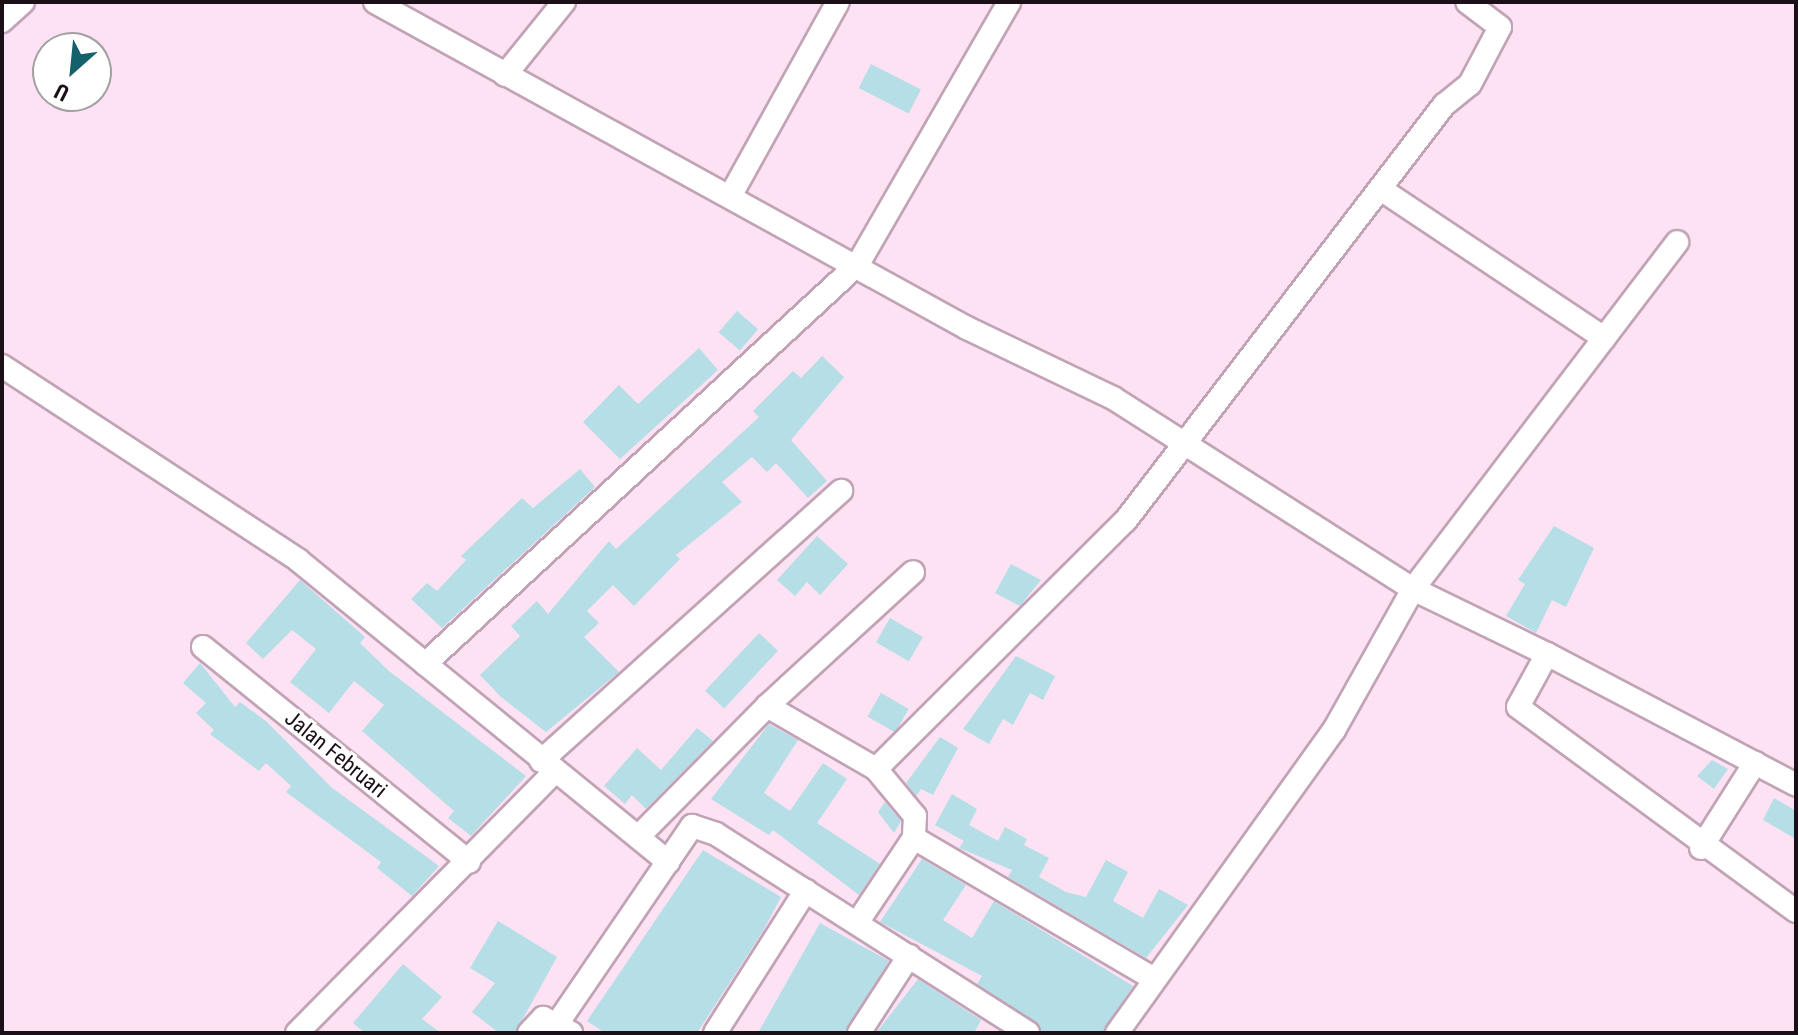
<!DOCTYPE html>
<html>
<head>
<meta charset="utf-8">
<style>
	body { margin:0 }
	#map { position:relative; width:1798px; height:1035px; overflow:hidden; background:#fce2f2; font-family:"Roboto Condensed",sans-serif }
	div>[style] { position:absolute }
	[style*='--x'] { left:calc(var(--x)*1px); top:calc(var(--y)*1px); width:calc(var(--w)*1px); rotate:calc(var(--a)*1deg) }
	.building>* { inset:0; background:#b5dee6; transform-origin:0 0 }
	.roads { filter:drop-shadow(2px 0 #c2a3b6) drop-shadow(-2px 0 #c2a3b6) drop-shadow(0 2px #c2a3b6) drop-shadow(0 -2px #c2a3b6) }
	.minor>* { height:22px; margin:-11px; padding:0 11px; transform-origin:11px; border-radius:11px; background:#fff }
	span { translate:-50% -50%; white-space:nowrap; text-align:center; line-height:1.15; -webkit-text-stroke:6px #fff; paint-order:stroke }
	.street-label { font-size:22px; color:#1b1017 }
	.frame { position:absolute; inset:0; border:4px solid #1b1017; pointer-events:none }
	.north { position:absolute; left:32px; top:32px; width:80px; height:80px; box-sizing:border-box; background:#fff; border:2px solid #a49fa2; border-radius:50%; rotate:207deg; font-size:22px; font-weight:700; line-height:32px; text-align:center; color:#1b1017 }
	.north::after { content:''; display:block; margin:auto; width:28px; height:36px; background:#14616c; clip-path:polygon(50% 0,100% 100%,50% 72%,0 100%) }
</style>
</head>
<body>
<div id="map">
	<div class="building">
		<div style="left:871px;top:64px;width:56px;height:27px;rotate:27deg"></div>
		<div style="left:737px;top:311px;width:28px;height:28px;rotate:41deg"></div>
		<div style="clip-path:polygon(699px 348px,718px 370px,620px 459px,583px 422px,619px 385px,638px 404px)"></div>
		<div style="clip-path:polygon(822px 356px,844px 377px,791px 440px,827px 481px,808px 498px,776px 463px,767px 472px,752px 457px,722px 482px,742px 502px,676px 555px,680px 559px,634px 606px,613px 585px,587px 611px,599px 623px,584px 637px,619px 672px,546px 732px,501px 697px,480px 675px,520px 636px,511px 626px,537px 601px,548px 614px,609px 541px,616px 549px,759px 417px,753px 411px,793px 371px,801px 378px)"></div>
		<div style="clip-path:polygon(580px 469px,595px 487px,442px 628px,411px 599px,427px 583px,437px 591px,466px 560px,461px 556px,522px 498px,533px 508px)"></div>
		<div style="clip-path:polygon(1554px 526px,1594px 548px,1566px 607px,1552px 600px,1536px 633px,1506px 616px,1525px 584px,1518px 580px)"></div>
		<div style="clip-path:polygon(817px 536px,848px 564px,820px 595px,807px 582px,795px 596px,777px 580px)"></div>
		<div style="clip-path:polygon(1011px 564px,1041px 580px,1020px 606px,995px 593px)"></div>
		<div style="clip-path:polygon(300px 580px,365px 637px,360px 643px,389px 671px,526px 776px,471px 836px,448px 818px,454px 811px,362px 731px,384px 705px,354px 681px,329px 713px,290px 682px,316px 649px,292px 630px,263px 659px,246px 643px)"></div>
		<div style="left:890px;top:618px;width:38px;height:28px;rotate:30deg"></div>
		<div style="left:759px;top:633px;width:26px;height:79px;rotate:43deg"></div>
		<div style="clip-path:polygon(1016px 656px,1055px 676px,1043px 700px,1030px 693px,1013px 725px,1003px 719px,989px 744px,963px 729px)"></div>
		<div style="clip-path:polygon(200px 663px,235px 707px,240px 702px,267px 722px,331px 787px,439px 866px,412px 896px,377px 868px,381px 862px,286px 792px,291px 786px,266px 763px,259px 771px,210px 734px,214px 730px,196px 713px,206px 703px,183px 683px)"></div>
		<div style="left:881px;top:693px;width:32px;height:27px;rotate:30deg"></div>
		<div style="clip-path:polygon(769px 724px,798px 740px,764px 793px,790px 811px,823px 763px,847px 779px,817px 823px,880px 864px,859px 895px,773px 830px,769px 835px,711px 799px)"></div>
		<div style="clip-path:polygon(697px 728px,713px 741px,646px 809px,632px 795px,625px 804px,604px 786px,637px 748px,661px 770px)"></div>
		<div style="clip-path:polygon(940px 737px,958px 748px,933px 795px,921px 789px,916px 796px,906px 783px)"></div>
		<div style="clip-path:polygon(1712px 760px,1728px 769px,1714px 789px,1697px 776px)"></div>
		<div style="clip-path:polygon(952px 794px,977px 809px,969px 825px,998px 841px,1005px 827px,1027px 839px,1024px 845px,1049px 858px,1039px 877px,1066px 892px,1086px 897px,1106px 860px,1128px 872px,1113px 901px,1143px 918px,1159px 889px,1188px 905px,1146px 958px,1008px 877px,1012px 870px,959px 848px,964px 841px,935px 825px)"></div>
		<div style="clip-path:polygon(1774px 798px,1796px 811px,1796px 839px,1763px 820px)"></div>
		<div style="clip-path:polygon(885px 802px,901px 821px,894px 833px,878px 812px)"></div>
		<div style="clip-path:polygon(703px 850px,781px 897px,763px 931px,697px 1033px,605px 1033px,587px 1021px)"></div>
		<div style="clip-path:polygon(922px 859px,966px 885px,943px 920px,972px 938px,994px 901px,1133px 986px,1103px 1033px,1042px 1033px,977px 984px,982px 976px,880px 922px)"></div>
		<div style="clip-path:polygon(498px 921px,557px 957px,515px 1033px,499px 1033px,472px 1012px,495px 983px,470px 968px)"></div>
		<div style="clip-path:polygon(820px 923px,889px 961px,845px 1033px,758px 1033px)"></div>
		<div style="clip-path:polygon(403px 964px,442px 997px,422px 1019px,441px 1033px,365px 1033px,353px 1023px)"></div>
		<div style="clip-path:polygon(918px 979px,981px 1020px,974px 1033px,876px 1033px)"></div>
	</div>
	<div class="roads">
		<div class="minor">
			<div style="--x:375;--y:2;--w:676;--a:28.84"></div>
			<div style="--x:967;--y:328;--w:162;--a:25.6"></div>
			<div style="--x:1113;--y:398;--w:356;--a:32.5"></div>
			<div style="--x:1413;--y:589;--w:149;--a:25.9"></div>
			<div style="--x:1547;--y:654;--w:60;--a:118.7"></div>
			<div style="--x:1518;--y:707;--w:345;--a:36.3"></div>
			<div style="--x:2;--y:21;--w:28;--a:-42"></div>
			<div style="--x:505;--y:75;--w:94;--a:-51.1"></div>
			<div style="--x:1382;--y:190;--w:267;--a:33.7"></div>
			<div style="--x:732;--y:193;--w:218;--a:-61"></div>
			<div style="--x:2;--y:366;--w:354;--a:33.2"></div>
			<div style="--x:298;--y:560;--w:478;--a:39.2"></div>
			<div style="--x:203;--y:647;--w:342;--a:38.9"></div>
			<div style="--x:1547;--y:654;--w:281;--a:27.7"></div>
			<div style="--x:425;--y:664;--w:589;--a:-42.73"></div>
			<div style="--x:858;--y:264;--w:302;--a:-60"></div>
			<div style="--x:767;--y:706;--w:198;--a:-42.5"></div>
			<div style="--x:541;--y:761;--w:404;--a:-42"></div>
			<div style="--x:876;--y:769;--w:353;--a:-44.9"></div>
			<div style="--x:1126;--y:520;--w:523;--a:-52.54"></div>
			<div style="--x:1444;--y:105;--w:33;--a:-39"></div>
			<div style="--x:1470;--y:84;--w:64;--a:-62.2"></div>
			<div style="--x:1500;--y:27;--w:41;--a:-142.9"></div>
			<div style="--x:638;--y:837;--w:184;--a:-45.4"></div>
			<div style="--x:767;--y:706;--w:126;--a:30"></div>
			<div style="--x:876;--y:769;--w:61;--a:50.3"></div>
			<div style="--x:915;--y:816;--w:22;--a:93"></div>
			<div style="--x:914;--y:838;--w:277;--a:30.4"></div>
			<div style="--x:1701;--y:848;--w:101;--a:-57.6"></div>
			<div style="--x:857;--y:923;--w:102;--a:-56.2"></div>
			<div style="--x:557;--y:1024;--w:240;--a:-55.7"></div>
			<div style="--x:692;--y:826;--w:25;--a:18"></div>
			<div style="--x:716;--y:834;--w:370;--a:32.5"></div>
			<div style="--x:297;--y:1033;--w:366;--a:-45.4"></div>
			<div style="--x:529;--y:1033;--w:21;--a:-47"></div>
			<div style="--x:543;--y:1018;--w:32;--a:28"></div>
			<div style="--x:715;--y:1033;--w:169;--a:-57.5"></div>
			<div style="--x:859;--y:1033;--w:92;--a:-57"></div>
			<div style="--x:1117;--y:1033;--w:373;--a:-54.4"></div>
			<div style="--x:1334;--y:730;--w:162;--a:-60.7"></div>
			<div style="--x:1413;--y:589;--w:436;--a:-52.7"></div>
		</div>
	</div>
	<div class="street-label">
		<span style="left:336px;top:754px;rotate:39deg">Jalan Februari</span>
	</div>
	<div class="frame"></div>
	<div class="north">U</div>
</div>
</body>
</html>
